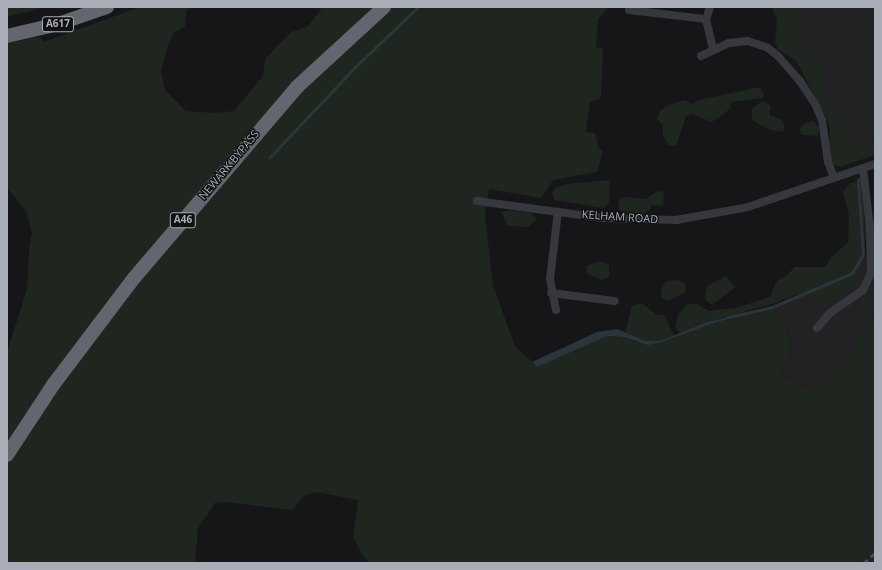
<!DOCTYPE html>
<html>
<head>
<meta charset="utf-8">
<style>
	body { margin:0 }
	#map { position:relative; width:882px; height:570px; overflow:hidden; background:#161618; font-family:"Open Sans",sans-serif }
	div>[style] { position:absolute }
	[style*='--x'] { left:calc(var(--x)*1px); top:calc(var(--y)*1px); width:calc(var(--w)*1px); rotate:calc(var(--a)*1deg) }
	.built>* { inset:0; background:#222225 }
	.green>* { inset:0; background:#1e261f }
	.water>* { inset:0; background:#2c353c }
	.stream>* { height:3px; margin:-1.5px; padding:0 1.5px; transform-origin:1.5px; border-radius:1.5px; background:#2c353c }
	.street>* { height:8px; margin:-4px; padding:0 4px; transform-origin:4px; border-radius:4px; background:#37383d }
	.highway>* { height:14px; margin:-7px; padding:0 7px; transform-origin:7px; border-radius:7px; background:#63666e }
	.rail>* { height:3px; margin-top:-1.5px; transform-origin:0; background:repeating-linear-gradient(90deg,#4a4c52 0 5px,transparent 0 9px) }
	span { translate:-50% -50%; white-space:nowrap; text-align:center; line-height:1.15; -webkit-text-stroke:3px #111113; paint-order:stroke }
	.shield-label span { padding:1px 3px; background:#111113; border:1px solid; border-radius:3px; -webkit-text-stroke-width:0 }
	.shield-label { font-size:10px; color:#a8adb8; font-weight:700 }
	.street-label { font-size:11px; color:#a8adb8 }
	.frame { position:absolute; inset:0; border:8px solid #a8adb8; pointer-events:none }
</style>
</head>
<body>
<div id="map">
	<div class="built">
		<div style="clip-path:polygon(784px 7px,875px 7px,875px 147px,841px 160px,828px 116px)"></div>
		<div style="clip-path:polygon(875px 218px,875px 318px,826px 385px,809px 390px,782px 374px,791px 351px,787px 330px,772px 307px,852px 273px,867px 255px,864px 222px)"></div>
		<div style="clip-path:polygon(875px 546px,875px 563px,858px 563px)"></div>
	</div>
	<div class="green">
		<div style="clip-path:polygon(7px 7px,47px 7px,7px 17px)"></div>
		<div style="clip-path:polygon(140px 7px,192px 7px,186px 11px,185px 26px,174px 33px,168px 45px,161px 72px,165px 90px,186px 111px,215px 113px,234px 111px,263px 76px,265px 59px,291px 32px,307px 27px,321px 10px,320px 7px,609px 7px,598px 19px,596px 47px,603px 48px,601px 96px,598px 100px,590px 102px,586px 132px,595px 133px,599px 149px,603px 151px,597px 172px,553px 180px,541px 198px,489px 189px,485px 215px,493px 285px,515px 346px,537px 366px,607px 336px,624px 337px,636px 342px,662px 342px,714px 323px,772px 307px,787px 330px,791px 351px,782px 374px,809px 390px,826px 385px,875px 318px,875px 546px,858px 563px,370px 563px,361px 553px,353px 537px,358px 500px,316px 492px,305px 495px,292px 510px,226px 502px,215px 503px,198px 528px,195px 563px,7px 563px,7px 352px,27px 289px,29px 250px,32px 233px,26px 211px,7px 188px,7px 43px,39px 37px,44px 42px)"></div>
		<div style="clip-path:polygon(772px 7px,797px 7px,805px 23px,801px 42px,808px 56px,822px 68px,827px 96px,839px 120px,846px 125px,855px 146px,874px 141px,875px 155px,841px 167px,832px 165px,828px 148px,830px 129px,826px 117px,796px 61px,778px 49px,775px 43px,777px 19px)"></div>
		<div style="clip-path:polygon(759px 87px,764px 94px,763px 98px,731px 102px,730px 109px,712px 122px,692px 114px,686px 116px,676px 146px,669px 145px,663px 136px,663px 125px,657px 119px,660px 111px,668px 105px,685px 100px,692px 104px,699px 100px)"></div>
		<div style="clip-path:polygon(763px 101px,771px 106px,769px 115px,780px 119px,785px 126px,783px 132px,768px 129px,752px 120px,752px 108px)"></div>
		<div style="clip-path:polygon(813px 121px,819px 127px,818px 136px,802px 135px,799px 128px,805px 123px)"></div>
		<div style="clip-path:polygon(610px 180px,609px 202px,604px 208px,554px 200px,552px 193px,556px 188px,567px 184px)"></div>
		<div style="clip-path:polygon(860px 181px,864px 207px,865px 249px,863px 264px,852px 286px,838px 302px,823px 306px,811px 297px,799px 294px,769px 305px,707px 322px,679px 333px,675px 327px,678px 315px,687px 304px,697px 304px,709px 311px,735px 308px,770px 297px,777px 281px,788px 275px,794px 267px,826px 267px,830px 259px,848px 242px,849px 216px,843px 191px,851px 183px)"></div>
		<div style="clip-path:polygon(657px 191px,664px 192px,663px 206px,652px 205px,647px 214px,624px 213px,619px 209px,618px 201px,625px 197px,646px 199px)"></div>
		<div style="clip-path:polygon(510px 210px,531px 213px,537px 219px,528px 227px,508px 226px,501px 212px)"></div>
		<div style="clip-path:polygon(599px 261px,609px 265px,609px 277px,602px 280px,587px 274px,587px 266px)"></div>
		<div style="clip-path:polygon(726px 276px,735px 287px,712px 305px,705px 299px,707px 286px)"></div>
		<div style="clip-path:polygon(678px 280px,686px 285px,685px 292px,669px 301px,661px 298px,662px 286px,667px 281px)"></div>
		<div style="clip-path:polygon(642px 303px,657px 315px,664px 315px,674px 335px,660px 341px,646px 341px,625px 332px,632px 306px)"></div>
	</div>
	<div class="water">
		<div style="clip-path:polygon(772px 307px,714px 323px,662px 342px,648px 345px,624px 337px,607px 336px,537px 367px,532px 362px,597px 332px,617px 329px,646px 341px,660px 341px,707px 322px)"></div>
	</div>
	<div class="stream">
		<div style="--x:269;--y:158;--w:125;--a:-46.6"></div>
		<div style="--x:355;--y:67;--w:87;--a:-43.6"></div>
		<div style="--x:728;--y:317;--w:45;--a:-12.8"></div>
		<div style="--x:772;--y:307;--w:87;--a:-23"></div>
		<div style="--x:852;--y:273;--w:21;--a:-59"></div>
		<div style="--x:863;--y:255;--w:76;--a:-93.8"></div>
	</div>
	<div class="street">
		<div style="--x:710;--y:7;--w:13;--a:108"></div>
		<div style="--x:706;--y:19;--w:32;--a:77"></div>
		<div style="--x:629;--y:10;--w:78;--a:6.7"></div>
		<div style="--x:701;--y:56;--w:31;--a:-25"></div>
		<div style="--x:729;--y:43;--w:19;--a:-6"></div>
		<div style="--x:748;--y:41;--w:21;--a:19"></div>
		<div style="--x:768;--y:48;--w:13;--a:39"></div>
		<div style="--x:778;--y:56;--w:33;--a:49"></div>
		<div style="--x:800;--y:81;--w:30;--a:57"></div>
		<div style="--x:816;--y:106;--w:15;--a:67"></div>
		<div style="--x:822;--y:120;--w:42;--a:81.9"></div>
		<div style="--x:828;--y:162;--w:17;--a:69"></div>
		<div style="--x:477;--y:201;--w:127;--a:7.7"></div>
		<div style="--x:603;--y:218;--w:73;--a:1.6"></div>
		<div style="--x:676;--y:220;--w:73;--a:-10.2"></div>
		<div style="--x:748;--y:207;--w:134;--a:-18.7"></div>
		<div style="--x:551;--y:293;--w:64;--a:7.1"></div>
		<div style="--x:556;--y:310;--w:32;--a:-101"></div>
		<div style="--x:550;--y:279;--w:68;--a:-83.3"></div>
		<div style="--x:817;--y:328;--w:20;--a:-49"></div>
		<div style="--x:830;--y:313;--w:40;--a:-34.9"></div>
		<div style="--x:863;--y:290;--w:19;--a:-65"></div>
		<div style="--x:871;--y:273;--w:45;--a:-91.3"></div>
		<div style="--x:870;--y:228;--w:60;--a:-96.7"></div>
	</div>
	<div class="highway">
		<div style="--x:7;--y:36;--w:52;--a:-13.2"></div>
		<div style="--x:58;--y:24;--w:52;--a:-19.1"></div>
		<div style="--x:7;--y:455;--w:84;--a:-56.7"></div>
		<div style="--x:53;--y:385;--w:134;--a:-52.9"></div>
		<div style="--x:134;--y:278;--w:251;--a:-49.5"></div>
		<div style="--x:297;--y:87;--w:118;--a:-42.6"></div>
	</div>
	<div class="rail">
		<div style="--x:864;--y:563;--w:15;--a:-42"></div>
		<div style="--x:874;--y:563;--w:1;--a:-45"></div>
	</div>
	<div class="shield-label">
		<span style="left:58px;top:24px">A617</span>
		<span style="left:183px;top:220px">A46</span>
	</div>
	<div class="street-label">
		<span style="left:229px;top:165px;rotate:-50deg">NEWARK BYPASS</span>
		<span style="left:620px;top:217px;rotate:4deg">KELHAM ROAD</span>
	</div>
	<div class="frame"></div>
</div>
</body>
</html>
